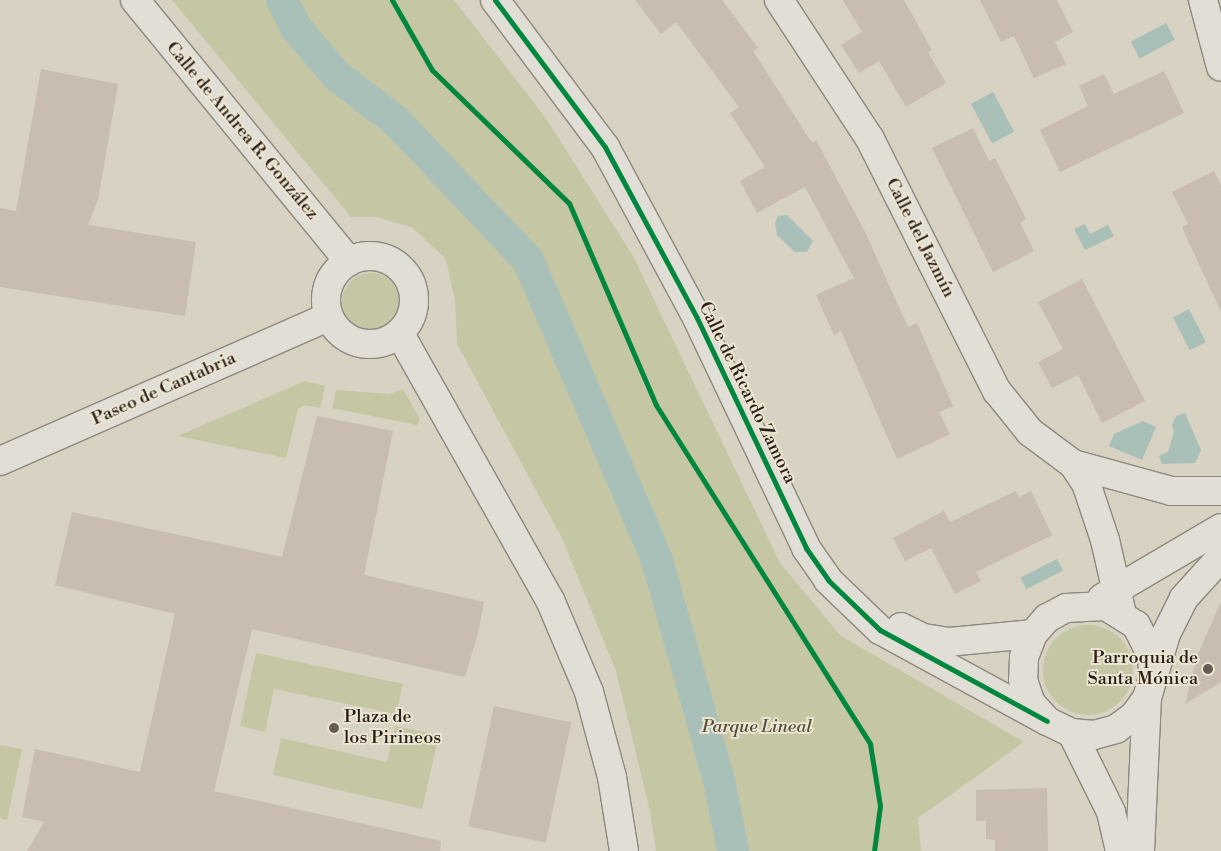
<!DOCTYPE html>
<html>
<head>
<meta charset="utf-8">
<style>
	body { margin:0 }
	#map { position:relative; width:1221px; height:851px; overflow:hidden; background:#d7d2c1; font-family:"Libre Bodoni",serif }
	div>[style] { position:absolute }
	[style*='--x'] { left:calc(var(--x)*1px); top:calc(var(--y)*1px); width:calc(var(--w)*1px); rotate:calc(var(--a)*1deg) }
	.green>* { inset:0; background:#c5c6a4 }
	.round { border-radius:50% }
	.water>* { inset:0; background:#a9c0b9; transform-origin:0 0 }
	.canal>* { height:32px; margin:-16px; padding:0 16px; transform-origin:16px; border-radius:16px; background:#a9c0b9 }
	.building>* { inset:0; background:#c9bcb1; transform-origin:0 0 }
	.roads { filter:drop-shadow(1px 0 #8d887e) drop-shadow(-1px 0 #8d887e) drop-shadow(0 1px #8d887e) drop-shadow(0 -1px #8d887e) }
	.street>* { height:28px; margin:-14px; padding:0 14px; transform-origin:14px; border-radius:14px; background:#e1ded5 }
	.street>.ring { margin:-14px; padding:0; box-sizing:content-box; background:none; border:28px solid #e1ded5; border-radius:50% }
	.cycleway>* { height:5px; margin:-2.5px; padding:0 2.5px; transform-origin:2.5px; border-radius:2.5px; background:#00873e }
	.dots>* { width:14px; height:14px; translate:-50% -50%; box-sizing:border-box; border:2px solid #ebe5d1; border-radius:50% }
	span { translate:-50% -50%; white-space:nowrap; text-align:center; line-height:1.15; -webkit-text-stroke:4px #ebe5d1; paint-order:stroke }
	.street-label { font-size:18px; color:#2a1d17 }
	.poi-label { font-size:18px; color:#2a1d17 }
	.right { translate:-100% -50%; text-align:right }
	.left { translate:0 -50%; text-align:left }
	.park-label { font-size:18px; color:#544d3a; font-style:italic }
</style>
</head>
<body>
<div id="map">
	<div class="green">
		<div style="clip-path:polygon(172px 0,454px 0,545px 117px,633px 256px,780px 563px,841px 636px,1024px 742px,918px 818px,921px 851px,656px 851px,650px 811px,616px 671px,562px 538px,457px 344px,455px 301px,446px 259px,413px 228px,377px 217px,351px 217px)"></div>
		<div class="round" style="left:342px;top:273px;width:58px;height:58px"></div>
		<div style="clip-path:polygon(305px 381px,325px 386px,320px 408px,304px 405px,298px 409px,286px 458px,178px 436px)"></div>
		<div style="clip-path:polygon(403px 389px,420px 419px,417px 425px,332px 408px,336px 390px,389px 394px)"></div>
		<div class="round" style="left:1043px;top:625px;width:90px;height:90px"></div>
		<div style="clip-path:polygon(256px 653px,403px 684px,396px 714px,274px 689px,265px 732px,240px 726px)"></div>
		<div style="clip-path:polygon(395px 726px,439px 735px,422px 809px,273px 775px,281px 738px,387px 762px)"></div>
		<div style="clip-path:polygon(0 745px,22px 749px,7px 820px,0 818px)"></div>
	</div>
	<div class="water">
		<div style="left:1166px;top:23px;width:19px;height:40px;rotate:62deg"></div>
		<div style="left:993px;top:92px;width:45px;height:25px;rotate:62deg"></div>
		<div style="clip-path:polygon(787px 215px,813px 241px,807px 252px,795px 252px,777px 235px,775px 223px,778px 216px)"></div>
		<div style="clip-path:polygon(1085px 224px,1090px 234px,1108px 225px,1114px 236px,1085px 250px,1074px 229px)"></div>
		<div style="left:1189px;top:309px;width:37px;height:18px;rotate:63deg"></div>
		<div style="clip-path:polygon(1185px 413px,1201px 450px,1195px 463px,1162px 464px,1159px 456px,1168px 452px,1174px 432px,1172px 425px,1176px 416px)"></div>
		<div style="clip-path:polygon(1143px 421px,1156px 427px,1142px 460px,1109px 446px,1114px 434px)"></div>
		<div style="left:1057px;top:559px;width:13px;height:41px;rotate:63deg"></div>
	</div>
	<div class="canal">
		<div style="--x:282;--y:0;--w:31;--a:63"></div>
		<div style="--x:296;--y:28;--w:63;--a:49.5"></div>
		<div style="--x:337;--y:76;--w:73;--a:37.2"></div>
		<div style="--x:395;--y:120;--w:193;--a:46.5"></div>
		<div style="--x:528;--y:260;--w:327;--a:66.7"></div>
		<div style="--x:657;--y:560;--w:229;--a:74.3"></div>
		<div style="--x:719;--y:780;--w:72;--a:78.8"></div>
	</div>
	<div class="building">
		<div style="clip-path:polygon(635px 0,722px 0,758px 48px,753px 51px,812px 143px,816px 140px,865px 232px,908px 327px,917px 323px,953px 406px,939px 412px,950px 434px,897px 459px,841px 331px,834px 335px,816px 295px,854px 278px,805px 187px,757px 213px,740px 181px,765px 167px,730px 113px,739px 107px,676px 22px,661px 34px)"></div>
		<div style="clip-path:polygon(843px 0,904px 0,932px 50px,928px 52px,946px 83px,906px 107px,879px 61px,859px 73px,841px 45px,862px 32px)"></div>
		<div style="clip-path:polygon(980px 0,1057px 0,1073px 32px,1055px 42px,1066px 64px,1034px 78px,1014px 36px,1001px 42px)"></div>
		<div style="clip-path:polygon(41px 69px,118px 84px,98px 200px,88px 225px,196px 242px,185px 316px,0 287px,0 208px,16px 211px)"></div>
		<div style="clip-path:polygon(1164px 71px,1184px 113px,1060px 172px,1040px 130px,1088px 106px,1079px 86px,1104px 74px,1114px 94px)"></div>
		<div style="clip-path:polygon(973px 128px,989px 161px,995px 158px,1026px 219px,1020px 223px,1034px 251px,993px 272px,932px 148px)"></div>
		<div style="clip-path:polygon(1214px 171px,1221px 185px,1221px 312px,1182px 227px,1188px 224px,1172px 192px)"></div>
		<div style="clip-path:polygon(1082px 279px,1145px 401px,1102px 423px,1078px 375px,1052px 388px,1038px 362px,1063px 349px,1038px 302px)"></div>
		<div style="clip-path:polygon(317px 416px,393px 431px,364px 575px,484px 602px,478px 633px,465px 677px,252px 629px,214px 791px,441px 841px,440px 851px,27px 851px,44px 822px,22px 817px,35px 749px,140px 772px,175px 614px,55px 585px,72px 512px,282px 557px)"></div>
		<div style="clip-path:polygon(1016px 491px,1019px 497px,1031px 491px,1052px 535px,976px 572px,981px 581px,955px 594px,931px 548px,905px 561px,893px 538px,944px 511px,950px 522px)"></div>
		<div style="clip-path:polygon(1221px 602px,1221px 682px,1185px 704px,1197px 656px)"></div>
		<div style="left:494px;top:706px;width:79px;height:123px;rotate:12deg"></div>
		<div style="clip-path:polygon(1047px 788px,1048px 851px,995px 851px,995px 840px,986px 839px,986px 821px,976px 821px,976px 790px)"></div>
	</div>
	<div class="roads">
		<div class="street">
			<div style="--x:135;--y:0;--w:338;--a:50.7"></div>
			<div style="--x:495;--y:0;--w:184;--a:53.2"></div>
			<div style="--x:605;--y:147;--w:194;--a:61.7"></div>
			<div style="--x:697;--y:318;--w:255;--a:64.6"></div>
			<div style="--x:806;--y:548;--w:39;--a:55"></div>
			<div style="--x:828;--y:580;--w:72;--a:43.9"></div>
			<div style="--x:880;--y:630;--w:190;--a:28.6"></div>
			<div style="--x:779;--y:0;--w:166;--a:56.8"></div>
			<div style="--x:870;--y:139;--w:282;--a:63.3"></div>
			<div style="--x:997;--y:391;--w:53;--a:51.2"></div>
			<div style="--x:1030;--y:432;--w:54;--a:36.7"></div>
			<div style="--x:1073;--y:464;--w:23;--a:56"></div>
			<div style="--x:1086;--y:483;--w:60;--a:71.6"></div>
			<div style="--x:1105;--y:540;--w:76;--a:77.1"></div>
			<div style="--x:1203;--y:0;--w:69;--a:75"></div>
			<div class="ring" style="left:326px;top:256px;width:60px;height:60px"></div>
			<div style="--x:400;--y:334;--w:305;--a:60.6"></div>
			<div style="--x:550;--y:600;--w:100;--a:67"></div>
			<div style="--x:589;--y:692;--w:88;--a:74.9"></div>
			<div style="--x:612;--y:777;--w:75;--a:80.8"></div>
			<div style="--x:0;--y:461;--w:358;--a:-23.7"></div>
			<div style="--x:1073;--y:464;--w:102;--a:15.4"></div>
			<div style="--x:1171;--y:491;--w:50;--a:0"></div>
			<div style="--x:1102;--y:598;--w:138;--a:-30.5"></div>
			<div style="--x:901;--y:627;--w:25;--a:26"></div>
			<div style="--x:924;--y:638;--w:24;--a:9"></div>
			<div style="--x:948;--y:642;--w:85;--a:-5.4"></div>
			<div style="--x:1153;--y:673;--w:17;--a:-93"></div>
			<div style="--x:1152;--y:656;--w:35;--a:-117"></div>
			<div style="--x:1136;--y:625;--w:36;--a:-148"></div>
			<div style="--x:1105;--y:606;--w:39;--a:177"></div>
			<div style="--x:1066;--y:608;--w:21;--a:152"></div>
			<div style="--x:1047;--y:618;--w:21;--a:131"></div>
			<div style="--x:1033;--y:634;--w:25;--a:111"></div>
			<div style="--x:1024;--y:657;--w:23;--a:92"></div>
			<div style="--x:1023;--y:680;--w:24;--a:71"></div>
			<div style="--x:1031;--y:703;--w:24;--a:48"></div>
			<div style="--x:1047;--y:721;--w:28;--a:26"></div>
			<div style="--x:1072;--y:733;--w:22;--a:5"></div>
			<div style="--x:1094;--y:735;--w:23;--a:-15"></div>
			<div style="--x:1116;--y:729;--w:22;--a:-36"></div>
			<div style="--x:1134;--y:716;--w:22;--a:-54"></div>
			<div style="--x:1147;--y:698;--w:67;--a:-73.5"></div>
			<div style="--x:1166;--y:634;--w:40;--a:-63.4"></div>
			<div style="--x:1184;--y:598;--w:55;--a:-47.9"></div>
			<div style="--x:1072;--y:733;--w:88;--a:63.7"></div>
			<div style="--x:1111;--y:812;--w:40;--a:77"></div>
			<div style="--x:1140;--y:851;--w:153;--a:-87.4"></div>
		</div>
	</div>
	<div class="cycleway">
		<div style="--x:392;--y:0;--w:81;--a:60.3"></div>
		<div style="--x:432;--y:70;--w:191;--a:44.2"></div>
		<div style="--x:569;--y:203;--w:220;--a:66.7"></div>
		<div style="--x:656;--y:405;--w:401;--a:57.7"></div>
		<div style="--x:870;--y:744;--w:63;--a:80.8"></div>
		<div style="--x:880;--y:806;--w:45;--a:97.6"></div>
		<div style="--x:495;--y:0;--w:184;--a:53.2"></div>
		<div style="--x:605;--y:147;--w:194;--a:61.7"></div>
		<div style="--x:697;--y:318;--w:255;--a:64.6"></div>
		<div style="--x:806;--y:548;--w:39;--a:55"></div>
		<div style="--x:828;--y:580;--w:72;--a:43.9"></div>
		<div style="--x:880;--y:630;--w:190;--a:28.6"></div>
	</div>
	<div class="dots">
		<div style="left:1208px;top:669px;background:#675c52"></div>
		<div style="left:334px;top:728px;background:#675c52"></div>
	</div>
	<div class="street-label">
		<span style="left:242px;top:131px;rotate:50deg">Calle de Andrea R. González</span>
		<span style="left:920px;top:238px;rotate:63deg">Calle del Jazmín</span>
		<span style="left:164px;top:389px;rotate:-24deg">Paseo de Cantabria</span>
		<span style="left:747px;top:393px;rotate:64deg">Calle de Ricardo Zamora</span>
	</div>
	<div class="poi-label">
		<span class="right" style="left:1198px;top:669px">Parroquia de<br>Santa Mónica</span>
		<span class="left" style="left:344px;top:728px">Plaza de<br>los Pirineos</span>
	</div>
	<div class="park-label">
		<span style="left:757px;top:727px">Parque Lineal</span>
	</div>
</div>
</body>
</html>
